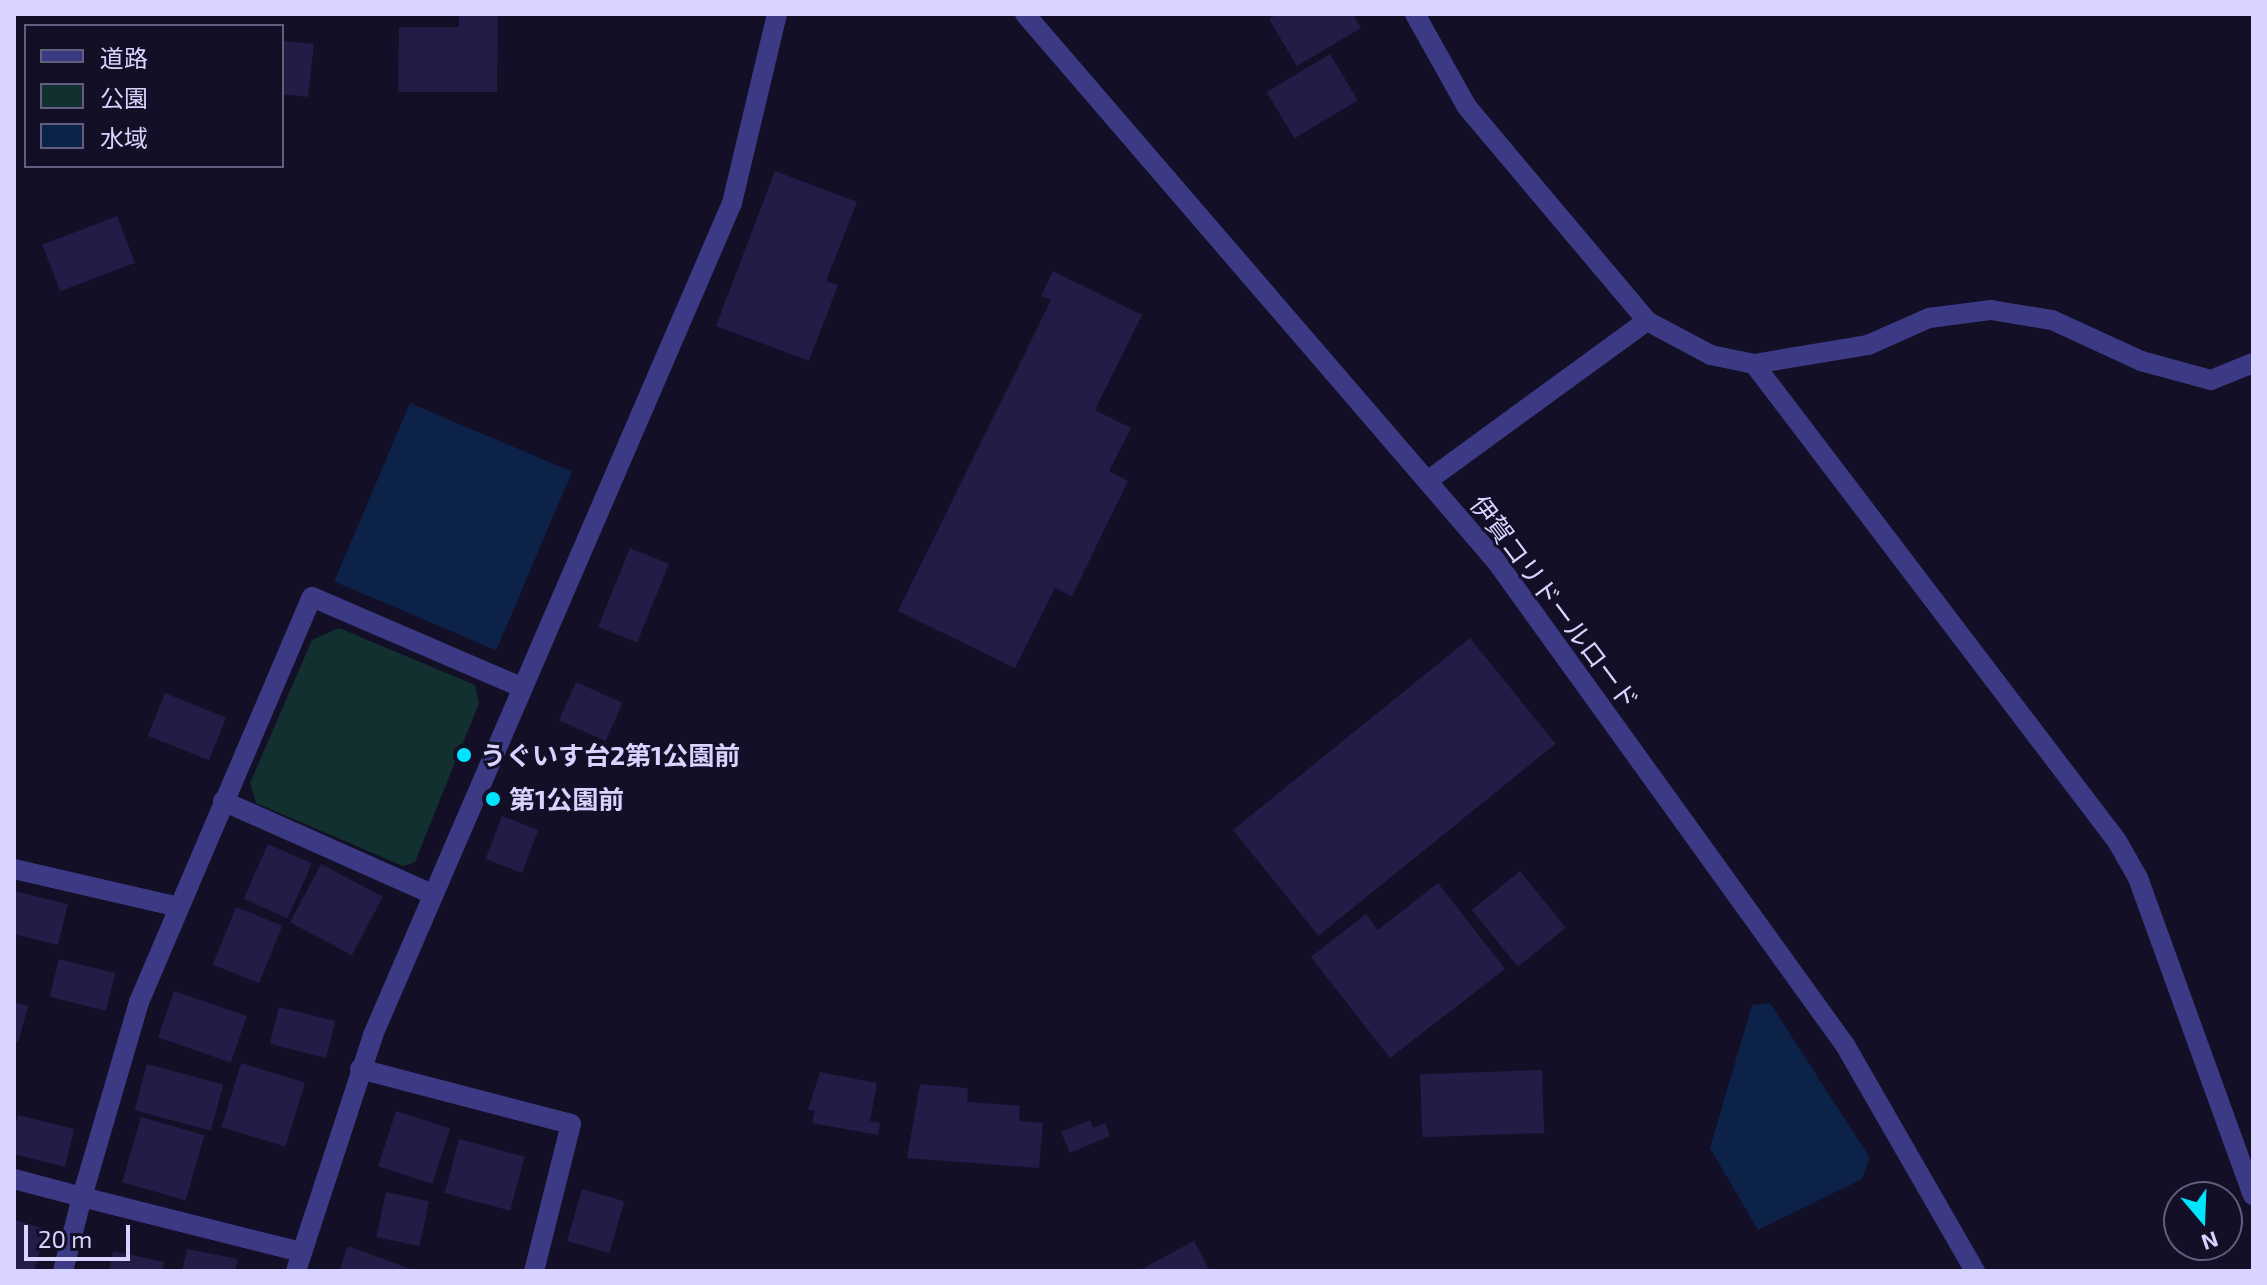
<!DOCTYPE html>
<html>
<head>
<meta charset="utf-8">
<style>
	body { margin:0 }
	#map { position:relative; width:2267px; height:1285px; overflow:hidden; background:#130f26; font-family:"Exo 2","Noto Sans JP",sans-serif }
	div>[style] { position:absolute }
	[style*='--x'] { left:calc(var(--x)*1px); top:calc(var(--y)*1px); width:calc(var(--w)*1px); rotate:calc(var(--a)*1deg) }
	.green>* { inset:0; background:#12302f }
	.water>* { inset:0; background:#0c2248; transform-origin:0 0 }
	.building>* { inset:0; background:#241b47; transform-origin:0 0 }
	.minor>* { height:20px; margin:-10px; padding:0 10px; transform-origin:10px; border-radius:10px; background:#3d3a85 }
	.dots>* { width:22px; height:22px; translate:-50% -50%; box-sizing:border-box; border:4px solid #130f26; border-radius:50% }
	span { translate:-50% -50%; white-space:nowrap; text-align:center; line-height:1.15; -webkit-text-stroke:6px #130f26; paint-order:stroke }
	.street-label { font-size:26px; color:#d9d4ff }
	.poi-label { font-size:26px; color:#d9d4ff; font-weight:700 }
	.left { translate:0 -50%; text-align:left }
	.frame { position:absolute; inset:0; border:16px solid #d9d4ff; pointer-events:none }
	.legend { position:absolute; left:24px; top:24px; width:260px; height:144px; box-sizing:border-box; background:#130f26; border:2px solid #625e7d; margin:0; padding:10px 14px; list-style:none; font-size:24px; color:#d9d4ff }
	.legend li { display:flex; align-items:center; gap:16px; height:40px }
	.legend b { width:40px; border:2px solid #625e7d }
	.north { position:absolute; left:2163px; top:1181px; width:80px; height:80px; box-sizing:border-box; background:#130f26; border:2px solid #625e7d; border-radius:50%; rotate:161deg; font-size:22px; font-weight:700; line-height:32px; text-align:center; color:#d9d4ff }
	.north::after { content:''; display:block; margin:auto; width:28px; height:36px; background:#00e5ff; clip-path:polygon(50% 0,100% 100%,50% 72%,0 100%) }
	.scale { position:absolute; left:24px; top:1225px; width:106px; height:36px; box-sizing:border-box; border:4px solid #d9d4ff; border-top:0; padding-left:10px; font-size:24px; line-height:28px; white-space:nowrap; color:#d9d4ff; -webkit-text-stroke:6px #130f26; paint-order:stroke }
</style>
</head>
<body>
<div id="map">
	<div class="green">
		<div style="clip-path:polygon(339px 628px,475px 685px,479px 703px,415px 862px,403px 866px,256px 803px,250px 783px,312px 640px)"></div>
	</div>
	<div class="water">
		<div style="left:410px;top:403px;width:176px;height:194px;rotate:23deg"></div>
		<div style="clip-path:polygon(1770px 1003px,1870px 1158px,1862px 1179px,1758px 1230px,1710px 1148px,1752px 1005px)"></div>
	</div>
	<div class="building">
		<div style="clip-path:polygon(459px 14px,498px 14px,497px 92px,398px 92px,399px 27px,459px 27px)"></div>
		<div style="clip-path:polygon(1278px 14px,1353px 14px,1361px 28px,1297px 66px,1269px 19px)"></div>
		<div style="clip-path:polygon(282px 41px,314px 44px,308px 97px,282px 94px)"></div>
		<div style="left:1330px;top:54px;width:54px;height:74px;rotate:59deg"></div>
		<div style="clip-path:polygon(775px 171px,857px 202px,826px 281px,838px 285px,809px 361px,716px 326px)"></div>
		<div style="left:117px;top:216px;width:50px;height:80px;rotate:69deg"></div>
		<div style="clip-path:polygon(1053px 271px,1142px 315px,1095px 410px,1131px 428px,1109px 471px,1128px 481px,1072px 596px,1055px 588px,1015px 668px,898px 611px,1051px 300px,1041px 296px)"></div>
		<div style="left:630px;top:548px;width:42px;height:85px;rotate:22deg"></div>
		<div style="left:1470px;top:638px;width:136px;height:305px;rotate:51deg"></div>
		<div style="left:576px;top:682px;width:51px;height:42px;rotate:24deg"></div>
		<div style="left:165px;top:693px;width:66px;height:46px;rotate:22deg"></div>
		<div style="left:502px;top:816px;width:39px;height:46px;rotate:21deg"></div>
		<div style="left:268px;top:844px;width:48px;height:60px;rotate:24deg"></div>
		<div style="left:321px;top:864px;width:70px;height:66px;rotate:28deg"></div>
		<div style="left:1520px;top:871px;width:73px;height:62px;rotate:51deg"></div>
		<div style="clip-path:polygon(1438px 883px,1505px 969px,1390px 1058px,1311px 957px,1366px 914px,1378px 930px)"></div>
		<div style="clip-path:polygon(14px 891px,68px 904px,58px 945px,14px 934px)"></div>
		<div style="left:236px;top:907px;width:50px;height:62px;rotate:22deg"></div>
		<div style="left:59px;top:959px;width:58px;height:39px;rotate:14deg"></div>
		<div style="left:174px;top:991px;width:77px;height:49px;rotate:19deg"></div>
		<div style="clip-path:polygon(14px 1002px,28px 1006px,18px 1043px,14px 1042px)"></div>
		<div style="left:279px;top:1007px;width:58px;height:38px;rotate:14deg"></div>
		<div style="left:241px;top:1063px;width:67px;height:67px;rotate:17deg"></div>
		<div style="left:147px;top:1064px;width:79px;height:48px;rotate:15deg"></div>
		<div style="left:1542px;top:1070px;width:63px;height:122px;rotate:88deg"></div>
		<div style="clip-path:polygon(820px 1072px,877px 1083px,870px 1121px,880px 1123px,878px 1135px,812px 1123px,815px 1111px,808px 1110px)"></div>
		<div style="clip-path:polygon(920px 1084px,968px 1088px,967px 1102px,1020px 1106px,1019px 1121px,1043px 1123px,1039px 1168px,907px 1158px)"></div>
		<div style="left:396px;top:1111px;width:57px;height:58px;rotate:18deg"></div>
		<div style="left:18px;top:1115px;width:58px;height:39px;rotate:14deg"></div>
		<div style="left:141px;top:1117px;width:66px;height:68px;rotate:16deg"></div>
		<div style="clip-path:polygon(1090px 1120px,1093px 1128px,1105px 1123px,1110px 1136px,1070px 1153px,1061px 1132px)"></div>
		<div style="left:459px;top:1139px;width:68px;height:56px;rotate:15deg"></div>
		<div style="left:582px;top:1189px;width:44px;height:54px;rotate:16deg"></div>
		<div style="left:386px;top:1192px;width:44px;height:46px;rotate:12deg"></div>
		<div style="clip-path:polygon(14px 1220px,46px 1229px,34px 1271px,14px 1271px)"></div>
		<div style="clip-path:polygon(1194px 1241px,1210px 1271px,1138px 1271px)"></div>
		<div style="clip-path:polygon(348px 1246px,416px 1271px,339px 1271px)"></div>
		<div style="clip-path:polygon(187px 1249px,238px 1259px,235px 1271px,182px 1271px)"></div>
		<div style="clip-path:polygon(113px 1251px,164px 1262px,162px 1271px,109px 1271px)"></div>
	</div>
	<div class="minor">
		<div style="--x:1025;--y:14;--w:722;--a:49.27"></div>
		<div style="--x:1496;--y:561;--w:597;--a:54.21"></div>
		<div style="--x:1845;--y:1045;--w:261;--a:60.1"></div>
		<div style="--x:1415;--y:14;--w:107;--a:60.8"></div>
		<div style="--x:1467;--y:107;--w:280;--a:49.9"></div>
		<div style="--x:1647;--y:321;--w:72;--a:28"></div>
		<div style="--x:1711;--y:355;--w:44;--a:11.8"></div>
		<div style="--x:1754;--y:364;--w:116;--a:-9.5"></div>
		<div style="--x:1868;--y:345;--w:67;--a:-23.9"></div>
		<div style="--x:1929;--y:318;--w:63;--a:-7.4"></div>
		<div style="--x:1991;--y:310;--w:62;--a:9.3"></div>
		<div style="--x:2052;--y:320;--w:98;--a:24.7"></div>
		<div style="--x:2141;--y:361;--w:73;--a:15.2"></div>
		<div style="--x:2211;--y:380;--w:45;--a:-22"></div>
		<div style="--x:1754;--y:364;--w:599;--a:52.73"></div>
		<div style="--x:2117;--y:841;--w:43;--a:60.4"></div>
		<div style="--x:2138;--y:878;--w:337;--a:70.1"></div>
		<div style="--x:1430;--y:479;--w:268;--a:-36.1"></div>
		<div style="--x:223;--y:801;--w:229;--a:24"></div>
		<div style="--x:14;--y:869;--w:168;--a:13"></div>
		<div style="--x:360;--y:1069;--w:218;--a:14.6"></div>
		<div style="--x:571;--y:1124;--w:152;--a:104.1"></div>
		<div style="--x:14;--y:1179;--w:70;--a:14.8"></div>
		<div style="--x:82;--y:1197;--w:203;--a:-73.7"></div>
		<div style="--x:139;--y:1002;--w:440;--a:-66.9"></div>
		<div style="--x:312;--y:597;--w:228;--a:23.3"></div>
		<div style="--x:63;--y:1271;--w:76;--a:-75.6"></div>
		<div style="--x:82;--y:1197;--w:226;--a:14.1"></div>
		<div style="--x:296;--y:1271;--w:248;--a:-71.9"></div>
		<div style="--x:373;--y:1035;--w:906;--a:-66.66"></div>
		<div style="--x:732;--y:203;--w:194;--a:-76.6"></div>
	</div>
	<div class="dots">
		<div style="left:464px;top:755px;background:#00e5ff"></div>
		<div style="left:493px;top:799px;background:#00e5ff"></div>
	</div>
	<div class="street-label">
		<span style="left:1555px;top:602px;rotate:53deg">伊賀コリドールロード</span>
	</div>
	<div class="poi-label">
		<span class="left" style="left:480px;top:755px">うぐいす台2第1公園前</span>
		<span class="left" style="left:509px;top:799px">第1公園前</span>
	</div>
	<div class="frame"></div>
	<ul class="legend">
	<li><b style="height:10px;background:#3d3a85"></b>道路</li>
	<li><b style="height:22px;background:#12302f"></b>公園</li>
	<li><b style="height:22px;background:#0c2248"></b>水域</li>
	</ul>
	<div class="north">N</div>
	<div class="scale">20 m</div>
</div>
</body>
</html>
